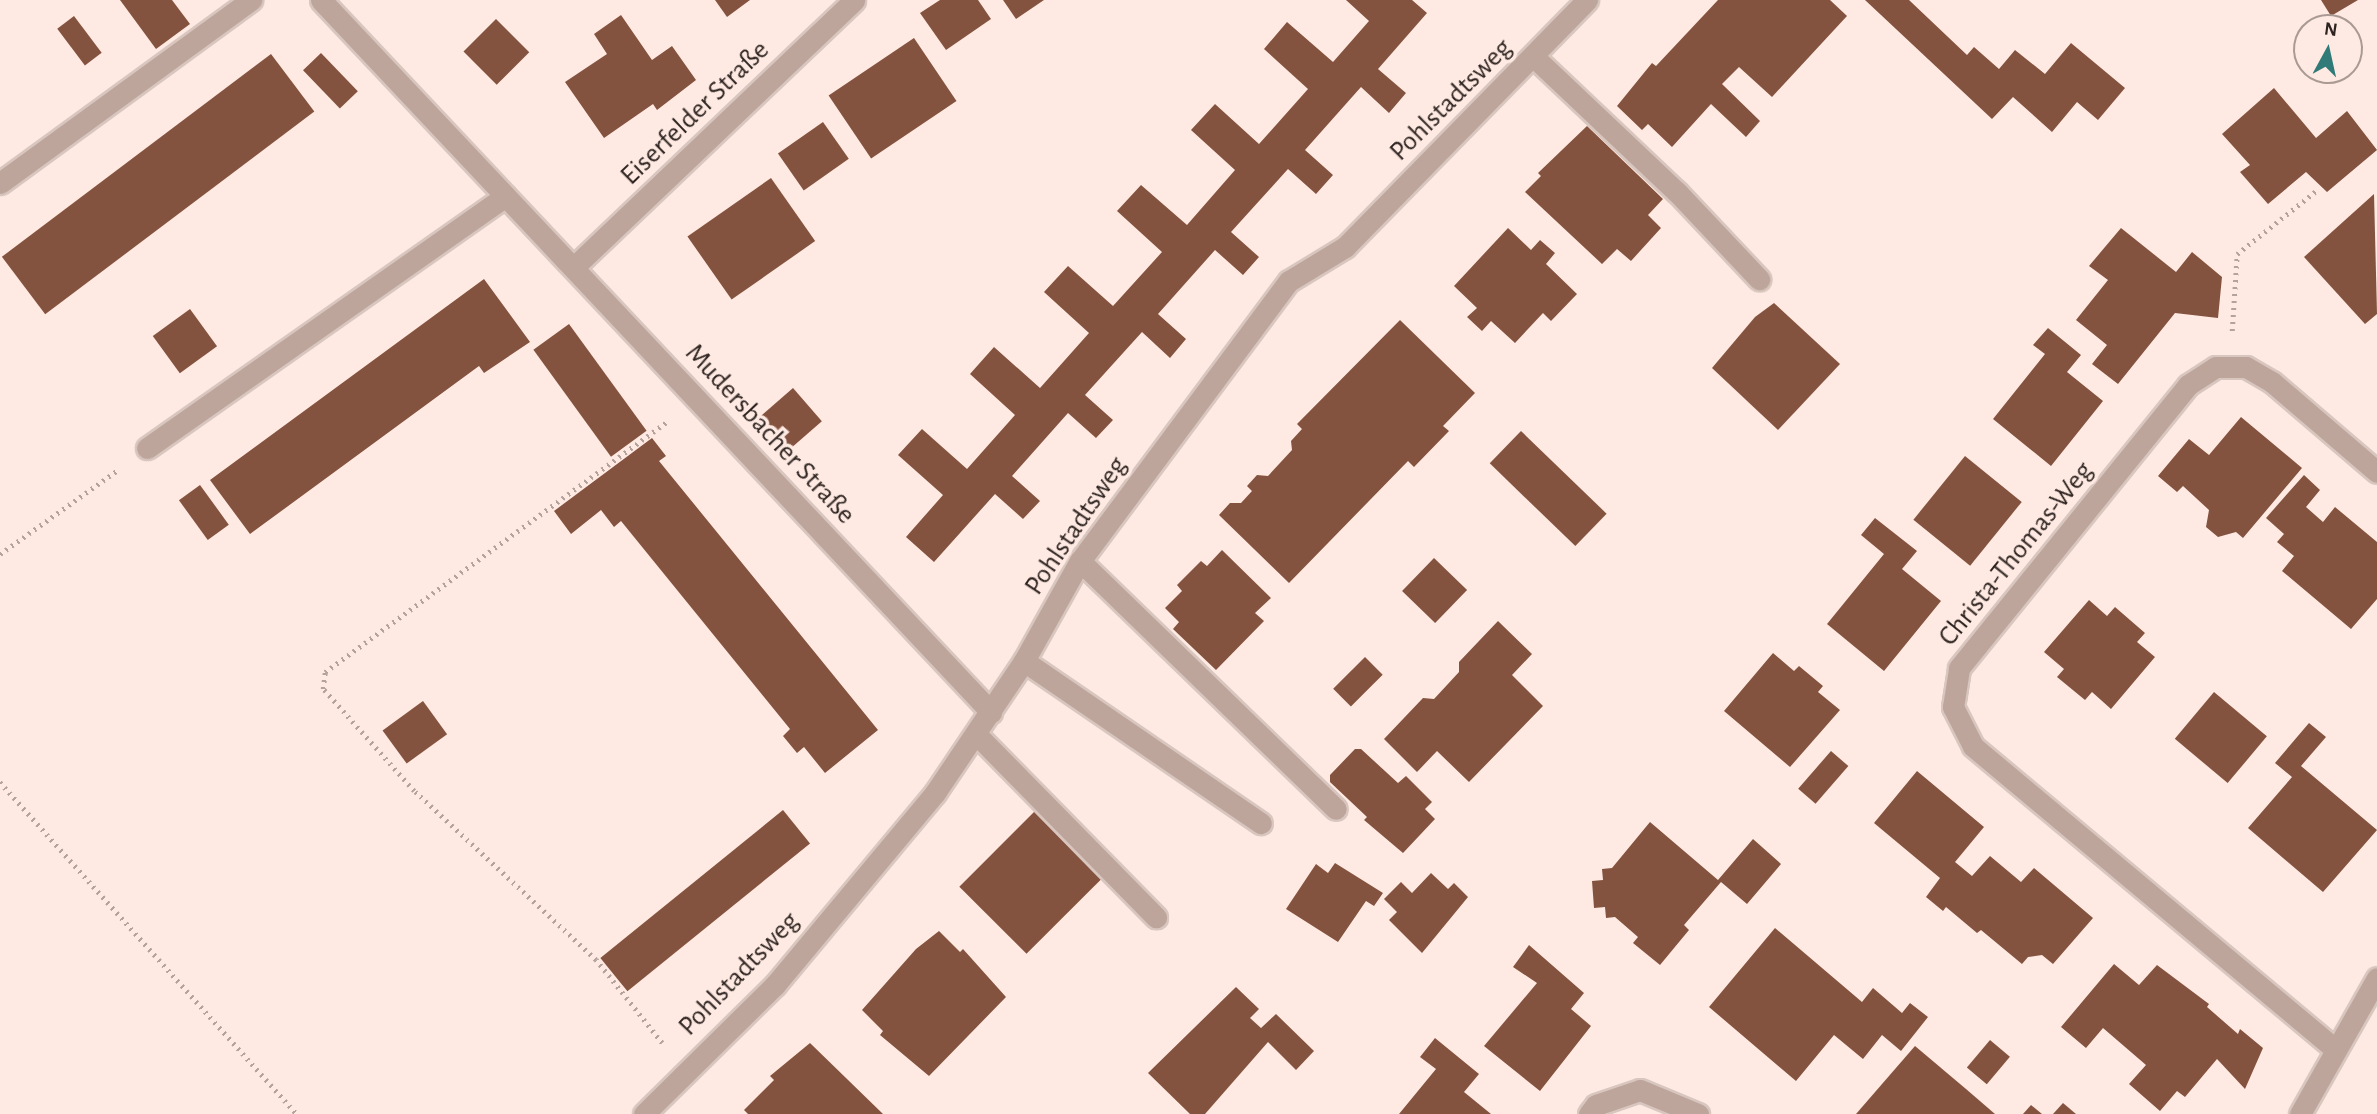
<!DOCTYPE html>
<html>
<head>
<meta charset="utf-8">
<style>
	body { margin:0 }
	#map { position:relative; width:2377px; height:1114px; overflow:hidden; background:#feeae2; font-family:"Alegreya Sans",sans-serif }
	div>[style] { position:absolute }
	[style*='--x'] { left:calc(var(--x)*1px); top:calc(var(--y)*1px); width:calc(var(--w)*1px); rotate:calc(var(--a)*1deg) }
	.building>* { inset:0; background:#84533f; transform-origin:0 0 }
	.path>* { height:4.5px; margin-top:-2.25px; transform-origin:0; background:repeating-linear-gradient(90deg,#b3a39c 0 2px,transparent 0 7px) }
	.roads { filter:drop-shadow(2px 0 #d8c6bf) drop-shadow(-2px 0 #d8c6bf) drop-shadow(0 2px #d8c6bf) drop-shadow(0 -2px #d8c6bf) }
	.minor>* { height:21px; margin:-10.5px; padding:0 10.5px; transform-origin:10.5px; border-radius:10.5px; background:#bea59b }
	span { translate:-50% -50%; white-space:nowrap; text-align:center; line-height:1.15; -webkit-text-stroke:7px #feeae2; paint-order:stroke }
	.street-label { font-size:28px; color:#2d2320 }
	.north { position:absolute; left:2293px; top:14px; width:70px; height:70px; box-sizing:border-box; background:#feeae2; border:2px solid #aa9a94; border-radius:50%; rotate:8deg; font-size:19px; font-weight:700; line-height:28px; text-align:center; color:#2d2320 }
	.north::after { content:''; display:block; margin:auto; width:24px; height:32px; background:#307a78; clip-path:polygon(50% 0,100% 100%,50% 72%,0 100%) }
</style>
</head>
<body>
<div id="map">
	<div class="building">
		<div style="clip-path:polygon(120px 0,172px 0,190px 24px,156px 49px)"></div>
		<div style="clip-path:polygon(715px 0,750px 0,727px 17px)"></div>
		<div style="clip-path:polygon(940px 0,978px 0,991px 19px,946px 50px,920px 13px)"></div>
		<div style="clip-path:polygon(1003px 0,1044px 0,1016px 19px)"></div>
		<div style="clip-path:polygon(1346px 0,1412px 0,1427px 13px,1378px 69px,1406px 93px,1389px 113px,1361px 87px,1305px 150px,1333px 175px,1316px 194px,1288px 169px,1231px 232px,1259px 257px,1243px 275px,1215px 250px,1158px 314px,1186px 339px,1170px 358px,1142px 332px,1085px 395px,1113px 420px,1096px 438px,1068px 413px,1012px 476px,1040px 501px,1023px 519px,995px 494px,934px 562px,906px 537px,943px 495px,898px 455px,922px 429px,967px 469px,1015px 415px,970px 374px,994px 347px,1040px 388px,1089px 333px,1044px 292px,1068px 266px,1113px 306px,1162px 252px,1117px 211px,1141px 185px,1187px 225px,1235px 170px,1191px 130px,1215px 104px,1259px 144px,1308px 89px,1264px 49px,1287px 22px,1333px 62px,1369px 21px)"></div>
		<div style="clip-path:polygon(1718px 0,1830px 0,1847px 16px,1772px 97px,1739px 67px,1722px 84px,1760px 121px,1746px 137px,1711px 104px,1672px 147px,1648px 124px,1642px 130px,1617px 106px,1652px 63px,1656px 66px)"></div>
		<div style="clip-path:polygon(1865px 0,1909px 0,1967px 55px,1974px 47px,1999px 69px,2015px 50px,2045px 74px,2071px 43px,2125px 88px,2098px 120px,2077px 102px,2052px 132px,2013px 97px,1992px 119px)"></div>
		<div style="clip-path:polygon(2321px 0,2358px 0,2331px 16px)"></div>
		<div style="clip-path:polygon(621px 15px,652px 60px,672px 46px,696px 80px,657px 110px,653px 104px,604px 138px,565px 82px,607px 54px,594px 34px)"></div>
		<div style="left:74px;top:16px;width:46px;height:21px;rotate:53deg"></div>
		<div style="left:496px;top:19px;width:47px;height:46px;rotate:45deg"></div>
		<div style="left:914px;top:38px;width:76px;height:103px;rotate:56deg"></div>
		<div style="left:321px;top:53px;width:53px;height:25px;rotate:46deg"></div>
		<div style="left:271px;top:54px;width:72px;height:337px;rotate:53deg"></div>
		<div style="clip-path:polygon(2274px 88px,2316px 138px,2347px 111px,2377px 150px,2327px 192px,2306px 172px,2268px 204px,2240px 172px,2250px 165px,2222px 134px)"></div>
		<div style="left:823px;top:122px;width:45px;height:55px;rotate:55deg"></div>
		<div style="clip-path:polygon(1587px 126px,1663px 199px,1648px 215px,1661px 228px,1631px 261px,1617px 249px,1602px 264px,1525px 192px,1541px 176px,1538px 173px)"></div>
		<div style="left:771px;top:178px;width:77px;height:102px;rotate:55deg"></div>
		<div style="clip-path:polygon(2374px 194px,2377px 314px,2365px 324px,2304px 257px)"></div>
		<div style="clip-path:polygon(1508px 228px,1531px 250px,1540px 240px,1555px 253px,1546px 264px,1577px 294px,1551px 321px,1543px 313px,1515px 343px,1491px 321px,1482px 331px,1467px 317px,1477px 308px,1454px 286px)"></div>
		<div style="clip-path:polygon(2121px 228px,2176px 272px,2192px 252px,2222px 277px,2218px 318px,2175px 313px,2118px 384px,2092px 364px,2107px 345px,2076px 320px,2108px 280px,2089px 266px)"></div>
		<div style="clip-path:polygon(484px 279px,530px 342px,484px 373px,479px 366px,250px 534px,210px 480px)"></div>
		<div style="clip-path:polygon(1774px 303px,1840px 364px,1778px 430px,1712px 368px,1755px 317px)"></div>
		<div style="left:190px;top:309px;width:46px;height:46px;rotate:54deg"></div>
		<div style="clip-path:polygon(1400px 320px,1475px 393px,1443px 426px,1449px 431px,1414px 467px,1408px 461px,1289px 583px,1219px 515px,1230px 503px,1241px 503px,1252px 491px,1247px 486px,1257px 475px,1268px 476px,1292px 450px,1291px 441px,1302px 429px,1297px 424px)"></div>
		<div style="left:569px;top:324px;width:132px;height:44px;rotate:54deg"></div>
		<div style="clip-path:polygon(2048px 328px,2081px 355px,2067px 372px,2103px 401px,2051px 466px,1993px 419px,2045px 354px,2033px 345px)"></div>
		<div style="left:793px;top:388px;width:44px;height:43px;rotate:49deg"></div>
		<div style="clip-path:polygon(2241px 417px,2302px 468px,2243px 538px,2236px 532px,2218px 537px,2206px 527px,2209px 510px,2183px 486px,2177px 492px,2158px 476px,2189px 439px,2209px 455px)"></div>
		<div style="left:1521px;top:431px;width:119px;height:45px;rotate:44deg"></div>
		<div style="clip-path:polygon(652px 438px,666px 456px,659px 461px,878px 730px,825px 773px,804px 747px,797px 753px,783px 736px,790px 729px,621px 521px,614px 527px,601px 510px,571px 534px,554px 511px)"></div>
		<div style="left:1965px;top:456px;width:73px;height:82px;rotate:39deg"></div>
		<div style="clip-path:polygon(2304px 475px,2320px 490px,2306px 507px,2323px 522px,2335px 507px,2377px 542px,2377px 599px,2351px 629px,2282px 571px,2294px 556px,2277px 542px,2284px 534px,2266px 518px)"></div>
		<div style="left:200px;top:485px;width:49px;height:26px;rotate:54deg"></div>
		<div style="clip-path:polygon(1875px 518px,1917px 551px,1902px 569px,1941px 601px,1884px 671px,1827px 624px,1884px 554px,1861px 535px)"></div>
		<div style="clip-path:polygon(1222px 550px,1271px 598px,1255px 613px,1264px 621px,1216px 670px,1173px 629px,1179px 622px,1165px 608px,1182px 591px,1177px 585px,1201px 561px,1207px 566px)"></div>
		<div style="left:1434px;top:558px;width:46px;height:46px;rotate:44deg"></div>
		<div style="clip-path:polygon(2089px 600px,2107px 616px,2115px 607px,2145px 633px,2137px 642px,2155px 657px,2111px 709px,2092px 692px,2085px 700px,2057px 677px,2064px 669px,2044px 652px)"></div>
		<div style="clip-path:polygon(1498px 621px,1532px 654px,1512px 675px,1543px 706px,1469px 782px,1437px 751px,1417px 772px,1384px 739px,1423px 698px,1434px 699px,1447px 685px,1459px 672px,1459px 662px)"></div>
		<div style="clip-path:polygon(1773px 653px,1794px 671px,1799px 666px,1823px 686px,1818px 692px,1840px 710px,1790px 767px,1724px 711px)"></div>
		<div style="left:1365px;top:657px;width:25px;height:45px;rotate:45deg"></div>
		<div style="left:2214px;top:692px;width:69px;height:61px;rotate:40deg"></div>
		<div style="left:423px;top:701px;width:41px;height:50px;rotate:54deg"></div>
		<div style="clip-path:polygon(2309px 723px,2326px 737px,2301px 766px,2377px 830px,2323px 892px,2248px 828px,2292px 777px,2275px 763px)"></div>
		<div style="clip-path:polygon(1355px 749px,1361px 749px,1398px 783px,1406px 776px,1432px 802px,1425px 809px,1435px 819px,1403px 853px,1364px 820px,1367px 817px,1330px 782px,1330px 775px)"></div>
		<div style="left:1831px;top:751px;width:23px;height:50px;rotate:41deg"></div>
		<div style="clip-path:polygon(1917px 771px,1984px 827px,1955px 862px,1972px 876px,1990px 856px,2021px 882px,2034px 868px,2093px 918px,2053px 964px,2042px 955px,2028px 957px,2022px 964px,1981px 930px,1977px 933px,1946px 907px,1943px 911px,1926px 897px,1940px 878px,1874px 823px)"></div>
		<div style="left:783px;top:810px;width:43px;height:235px;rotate:51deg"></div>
		<div style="left:1035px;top:811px;width:95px;height:107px;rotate:45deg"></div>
		<div style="clip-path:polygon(1650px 822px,1718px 880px,1753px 839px,1781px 864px,1747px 904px,1721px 882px,1684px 925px,1689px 930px,1660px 965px,1633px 943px,1638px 937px,1615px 917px,1606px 918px,1605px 907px,1594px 908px,1592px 881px,1603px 880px,1602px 869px,1612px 868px)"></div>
		<div style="clip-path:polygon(1335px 863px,1383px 893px,1374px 906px,1366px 901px,1338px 942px,1286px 909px,1316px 864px,1328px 873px)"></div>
		<div style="clip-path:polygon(1431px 873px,1448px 889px,1454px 883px,1468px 897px,1422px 953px,1389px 920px,1397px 912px,1384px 899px,1401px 882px,1412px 893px)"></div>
		<div style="clip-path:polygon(1775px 928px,1862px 1002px,1873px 988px,1902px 1013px,1910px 1003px,1928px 1017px,1901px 1051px,1882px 1035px,1863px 1059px,1834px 1035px,1796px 1081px,1709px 1007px)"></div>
		<div style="clip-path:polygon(939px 931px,960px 952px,963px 949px,1006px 997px,929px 1076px,880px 1035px,883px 1031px,862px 1010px,916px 949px)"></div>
		<div style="clip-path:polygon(1529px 945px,1584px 993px,1571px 1009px,1591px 1026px,1540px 1091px,1484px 1046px,1537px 983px,1513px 967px)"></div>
		<div style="clip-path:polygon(2114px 964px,2139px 985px,2157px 965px,2209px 1004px,2207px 1007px,2238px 1034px,2240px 1029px,2263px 1048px,2245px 1089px,2217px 1059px,2185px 1097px,2177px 1091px,2160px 1111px,2129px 1084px,2146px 1065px,2103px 1028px,2086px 1048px,2061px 1027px)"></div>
		<div style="clip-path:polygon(1236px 987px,1259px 1009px,1250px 1018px,1261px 1028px,1276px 1014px,1314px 1051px,1296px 1070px,1268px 1042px,1205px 1114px,1190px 1114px,1148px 1073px)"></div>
		<div style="clip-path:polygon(1435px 1038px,1479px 1074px,1464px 1092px,1491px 1114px,1399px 1114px,1436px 1069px,1420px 1057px)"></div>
		<div style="left:1990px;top:1040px;width:26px;height:36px;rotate:40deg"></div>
		<div style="clip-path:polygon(810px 1043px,883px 1114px,748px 1114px,744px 1110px,774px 1080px,770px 1076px)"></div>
		<div style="clip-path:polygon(1915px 1046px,1966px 1089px,1995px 1114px,1856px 1114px)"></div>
		<div style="clip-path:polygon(2063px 1103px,2076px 1114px,2053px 1114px)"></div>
		<div style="clip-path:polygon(2031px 1105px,2042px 1114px,2023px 1114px)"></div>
	</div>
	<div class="path">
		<div style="--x:2232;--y:331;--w:77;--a:-86.3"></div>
		<div style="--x:2237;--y:254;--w:101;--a:-38.6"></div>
		<div style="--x:0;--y:554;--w:146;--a:-35.5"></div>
		<div style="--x:0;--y:782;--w:445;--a:48.2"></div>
		<div style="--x:662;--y:1043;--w:106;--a:-128.5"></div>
		<div style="--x:596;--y:960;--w:248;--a:-137.1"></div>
		<div style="--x:414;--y:791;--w:137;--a:-131.7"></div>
		<div style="--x:323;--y:689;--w:17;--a:-83"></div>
		<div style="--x:325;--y:672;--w:425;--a:-36.2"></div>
	</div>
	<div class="roads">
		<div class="minor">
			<div style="--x:321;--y:0;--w:978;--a:46.74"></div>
			<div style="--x:1533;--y:56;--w:198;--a:43.4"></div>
			<div style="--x:1677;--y:192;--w:120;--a:46.7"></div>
			<div style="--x:0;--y:183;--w:311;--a:-36.1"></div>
			<div style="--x:574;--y:267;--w:387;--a:-43.6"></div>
			<div style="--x:147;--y:448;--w:438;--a:-35.1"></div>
			<div style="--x:1080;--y:561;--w:356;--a:44.1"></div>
			<div style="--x:1024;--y:661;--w:287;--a:34.4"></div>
			<div style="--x:976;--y:734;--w:257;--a:45.5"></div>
			<div style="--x:2335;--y:1049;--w:472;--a:-140.1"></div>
			<div style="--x:1973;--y:746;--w:44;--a:-117.1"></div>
			<div style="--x:1953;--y:707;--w:39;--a:-81"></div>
			<div style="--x:1959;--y:668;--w:364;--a:-51"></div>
			<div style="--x:2188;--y:385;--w:33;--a:-33"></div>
			<div style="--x:2216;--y:367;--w:30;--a:0"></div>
			<div style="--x:2246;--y:367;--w:30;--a:30"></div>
			<div style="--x:2272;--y:382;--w:138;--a:40.6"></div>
			<div style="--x:644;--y:1114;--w:184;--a:-44.6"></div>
			<div style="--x:775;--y:985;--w:250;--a:-50.2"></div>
			<div style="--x:935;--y:793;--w:159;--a:-56"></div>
			<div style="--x:1024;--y:661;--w:115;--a:-60.8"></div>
			<div style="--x:1080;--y:561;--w:349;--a:-53.3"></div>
			<div style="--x:1289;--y:281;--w:66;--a:-31.3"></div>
			<div style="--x:1345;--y:247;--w:346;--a:-45.6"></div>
			<div style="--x:1589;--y:1114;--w:11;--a:-52"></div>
			<div style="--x:1596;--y:1105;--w:46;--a:-18.8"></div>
			<div style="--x:1640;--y:1090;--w:63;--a:22.5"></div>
			<div style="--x:2300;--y:1114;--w:156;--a:-60.5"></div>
		</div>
	</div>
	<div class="street-label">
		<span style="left:1451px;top:100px;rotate:-45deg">Pohlstadtsweg</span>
		<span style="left:695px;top:113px;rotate:-44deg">Eiserfelder Straße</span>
		<span style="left:770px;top:434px;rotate:47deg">Mudersbacher Straße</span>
		<span style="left:1076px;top:526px;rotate:-56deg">Pohlstadtsweg</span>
		<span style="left:2016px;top:554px;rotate:-51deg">Christa-Thomas-Weg</span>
		<span style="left:739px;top:974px;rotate:-46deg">Pohlstadtsweg</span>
	</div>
	<div class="north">N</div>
</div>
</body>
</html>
